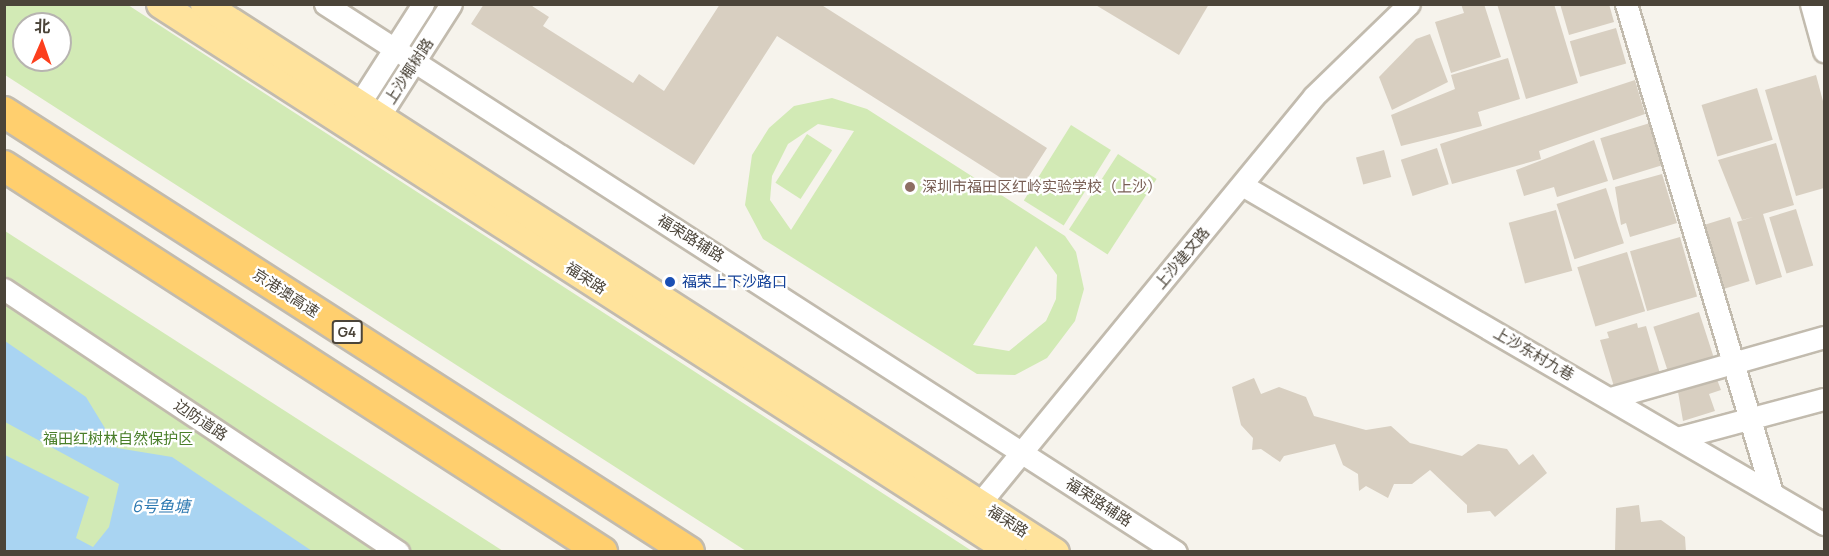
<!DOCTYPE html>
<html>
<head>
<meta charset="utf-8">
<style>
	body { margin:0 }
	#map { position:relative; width:1829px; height:556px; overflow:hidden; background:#f6f3ec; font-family:Manrope,"Noto Sans SC",sans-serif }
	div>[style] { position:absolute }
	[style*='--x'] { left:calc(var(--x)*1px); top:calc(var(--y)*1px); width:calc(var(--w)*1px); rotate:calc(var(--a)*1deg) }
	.green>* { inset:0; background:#d2eab5; transform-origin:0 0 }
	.water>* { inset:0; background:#a9d4f2 }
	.building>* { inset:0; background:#d8cfc1; transform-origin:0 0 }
	.roads { filter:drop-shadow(2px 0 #c2bbae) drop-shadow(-2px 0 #c2bbae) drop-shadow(0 2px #c2bbae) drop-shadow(0 -2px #c2bbae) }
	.minor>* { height:21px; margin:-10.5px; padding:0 10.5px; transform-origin:10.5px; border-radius:10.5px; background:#fff }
	.major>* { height:27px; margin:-13.5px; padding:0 13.5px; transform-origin:13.5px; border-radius:13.5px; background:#ffe39c }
	.highway>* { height:30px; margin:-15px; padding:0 15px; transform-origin:15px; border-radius:15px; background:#ffcf6e }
	.dots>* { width:16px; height:16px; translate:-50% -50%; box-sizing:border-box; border:3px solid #fff; border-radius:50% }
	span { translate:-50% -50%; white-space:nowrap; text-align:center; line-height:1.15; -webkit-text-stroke:4.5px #fff; paint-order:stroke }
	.shield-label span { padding:2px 4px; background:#fff; border:2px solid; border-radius:4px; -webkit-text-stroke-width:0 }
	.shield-label { font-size:14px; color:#4b4439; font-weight:700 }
	.street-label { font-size:15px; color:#4b4439 }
	.education-label { font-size:15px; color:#785e54 }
	.left { translate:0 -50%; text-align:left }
	.transit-label { font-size:15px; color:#164399 }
	.park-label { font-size:15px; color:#4a7f2a }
	.water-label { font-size:16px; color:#2e7ab2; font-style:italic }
	.frame { position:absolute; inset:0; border:6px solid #4b4439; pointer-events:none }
	.north { position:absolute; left:12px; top:12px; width:60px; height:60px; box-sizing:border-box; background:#fff; border:2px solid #b7b4b0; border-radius:50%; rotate:2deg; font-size:16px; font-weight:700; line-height:24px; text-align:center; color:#4b4439 }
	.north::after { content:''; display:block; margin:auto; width:21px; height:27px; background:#fc3f1d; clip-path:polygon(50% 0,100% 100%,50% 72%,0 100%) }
</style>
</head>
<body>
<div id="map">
	<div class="green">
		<div style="clip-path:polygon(evenodd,4px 5px,128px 5px,972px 551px,746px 551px,5px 75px,4px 5px,24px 24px,60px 24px,60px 60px,24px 60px,24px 24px)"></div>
		<div style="clip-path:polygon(evenodd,832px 98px,867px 109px,1065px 236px,1076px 252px,1084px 289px,1075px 321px,1047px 358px,1015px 375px,977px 374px,763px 239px,745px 205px,752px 155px,769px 128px,794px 106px,832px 98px,818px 124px,854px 131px,791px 230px,770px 200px,772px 176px,788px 144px,818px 124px,832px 98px,1036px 246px,1057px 275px,1056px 299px,1046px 321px,1009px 351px,973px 345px,1036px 246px)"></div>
		<div style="left:1071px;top:125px;width:47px;height:89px;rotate:32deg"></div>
		<div style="left:807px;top:134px;width:30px;height:58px;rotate:33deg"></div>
		<div style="left:1118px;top:154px;width:46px;height:90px;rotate:33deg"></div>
		<div style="clip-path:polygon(5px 231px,503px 551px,5px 551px)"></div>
	</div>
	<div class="water">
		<div style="clip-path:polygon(5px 341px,86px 397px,117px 448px,172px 457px,312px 551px,5px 551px,5px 455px,89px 497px,76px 538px,93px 547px,109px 527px,119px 484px,5px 422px)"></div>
	</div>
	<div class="building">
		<div style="clip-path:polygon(484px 4px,529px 4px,549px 17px,543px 26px,633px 83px,639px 74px,664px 91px,720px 4px,820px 4px,1047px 148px,1020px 190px,777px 36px,694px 165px,471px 24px)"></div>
		<div style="clip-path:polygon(1094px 4px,1209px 4px,1179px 55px)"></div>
		<div style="clip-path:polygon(1461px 4px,1484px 4px,1501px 57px,1451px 73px,1435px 22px,1464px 13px)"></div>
		<div style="clip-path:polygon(1497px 4px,1554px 4px,1578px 83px,1526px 99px)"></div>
		<div style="clip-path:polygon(1560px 4px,1609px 4px,1614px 22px,1569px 35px)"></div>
		<div style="left:1616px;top:28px;width:37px;height:48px;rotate:74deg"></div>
		<div style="clip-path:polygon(1430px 34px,1448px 82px,1392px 110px,1379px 77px,1416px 39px)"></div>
		<div style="clip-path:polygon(1508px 58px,1520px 99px,1478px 112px,1482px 126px,1401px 146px,1391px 115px,1455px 89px,1451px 75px)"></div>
		<div style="clip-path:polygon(1816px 75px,1824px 105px,1824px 188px,1796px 196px,1765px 90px)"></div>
		<div style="clip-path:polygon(1635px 80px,1645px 114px,1539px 151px,1541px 159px,1452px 184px,1440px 144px)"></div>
		<div style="left:1757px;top:88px;width:54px;height:58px;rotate:73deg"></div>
		<div style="left:1650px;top:123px;width:44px;height:52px;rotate:73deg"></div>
		<div style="clip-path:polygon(1594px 140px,1608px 181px,1557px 197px,1554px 187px,1524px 196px,1516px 170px)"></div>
		<div style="clip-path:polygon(1776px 143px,1794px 205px,1763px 214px,1782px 277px,1756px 285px,1737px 222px,1753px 217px,1742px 220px,1718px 160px)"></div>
		<div style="left:1437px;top:148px;width:38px;height:38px;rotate:72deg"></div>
		<div style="left:1384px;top:150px;width:28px;height:29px;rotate:75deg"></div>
		<div style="clip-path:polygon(1662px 174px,1677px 223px,1630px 237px,1626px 223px,1621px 225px,1615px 187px)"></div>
		<div style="left:1606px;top:188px;width:58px;height:52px;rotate:72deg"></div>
		<div style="left:1796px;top:209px;width:59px;height:28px;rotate:73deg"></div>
		<div style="left:1556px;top:210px;width:63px;height:49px;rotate:75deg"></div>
		<div style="left:1730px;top:217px;width:67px;height:29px;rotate:73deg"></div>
		<div style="left:1680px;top:237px;width:62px;height:52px;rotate:74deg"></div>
		<div style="left:1627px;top:252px;width:62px;height:52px;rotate:73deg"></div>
		<div style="left:1699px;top:312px;width:56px;height:48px;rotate:72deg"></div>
		<div style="clip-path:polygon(1637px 323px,1638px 328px,1646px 326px,1661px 377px,1615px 390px,1600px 340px,1609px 338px,1607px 332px)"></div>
		<div style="clip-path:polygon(1715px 374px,1721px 390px,1709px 394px,1715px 411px,1683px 421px,1677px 386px)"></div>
		<div style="clip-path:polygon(1254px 378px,1261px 394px,1279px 387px,1306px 397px,1314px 416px,1366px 430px,1391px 426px,1410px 443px,1462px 456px,1478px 444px,1507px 449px,1519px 465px,1533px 454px,1547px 473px,1495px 517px,1490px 511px,1467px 513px,1467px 505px,1430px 470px,1412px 484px,1394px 484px,1388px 498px,1366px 486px,1359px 491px,1358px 474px,1343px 465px,1335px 444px,1284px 456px,1280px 462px,1261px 449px,1252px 450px,1253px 438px,1241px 425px,1232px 387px)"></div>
		<div style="clip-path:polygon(1639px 505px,1641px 522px,1661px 520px,1685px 537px,1686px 552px,1615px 552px,1616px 508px)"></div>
	</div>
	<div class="roads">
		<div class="minor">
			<div style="--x:325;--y:4;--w:1012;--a:32.78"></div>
			<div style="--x:1626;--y:4;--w:510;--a:73.38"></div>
			<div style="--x:1811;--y:4;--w:49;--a:74.5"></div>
			<div style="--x:352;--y:115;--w:132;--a:-57.4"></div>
			<div style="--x:371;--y:129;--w:148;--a:-57.4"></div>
			<div style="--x:1242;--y:185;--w:674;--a:30.22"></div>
			<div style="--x:4;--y:289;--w:474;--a:33.7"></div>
			<div style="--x:1610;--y:398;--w:223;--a:-15.9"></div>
			<div style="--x:1677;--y:438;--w:152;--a:-14.9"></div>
			<div style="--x:970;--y:515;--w:542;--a:-50.61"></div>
			<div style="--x:1314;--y:96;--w:132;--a:-44.1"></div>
		</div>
		<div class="major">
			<div style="--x:160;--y:4;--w:1013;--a:32.75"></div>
			<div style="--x:204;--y:4;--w:1012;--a:32.78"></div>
		</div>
		<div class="highway">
			<div style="--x:4;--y:112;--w:814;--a:32.71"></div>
			<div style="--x:4;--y:166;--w:712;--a:32.84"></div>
		</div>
	</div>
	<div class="dots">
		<div style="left:910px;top:187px;background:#8d6e63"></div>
		<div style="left:670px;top:282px;background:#1a4fb4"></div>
	</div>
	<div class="shield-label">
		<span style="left:347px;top:332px">G4</span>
	</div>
	<div class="street-label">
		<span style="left:409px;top:71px;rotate:-57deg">上沙椰树路</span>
		<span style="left:691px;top:238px;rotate:32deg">福荣路辅路</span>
		<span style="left:1182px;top:258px;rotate:-50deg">上沙建文路</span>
		<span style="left:586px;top:278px;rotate:33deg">福荣路</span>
		<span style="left:286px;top:293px;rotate:33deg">京港澳高速</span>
		<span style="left:1534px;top:354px;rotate:30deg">上沙东村九巷</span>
		<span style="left:201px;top:420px;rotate:34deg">边防道路</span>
		<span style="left:1099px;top:502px;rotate:33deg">福荣路辅路</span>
		<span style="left:1008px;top:521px;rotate:33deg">福荣路</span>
	</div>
	<div class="education-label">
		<span class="left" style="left:922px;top:187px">深圳市福田区红岭实验学校（上沙）</span>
	</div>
	<div class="transit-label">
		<span class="left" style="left:682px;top:282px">福荣上下沙路口</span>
	</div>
	<div class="park-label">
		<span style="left:118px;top:439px">福田红树林自然保护区</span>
	</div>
	<div class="water-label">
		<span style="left:161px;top:506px">6号鱼塘</span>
	</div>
	<div class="frame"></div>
	<div class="north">北</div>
</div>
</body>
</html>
